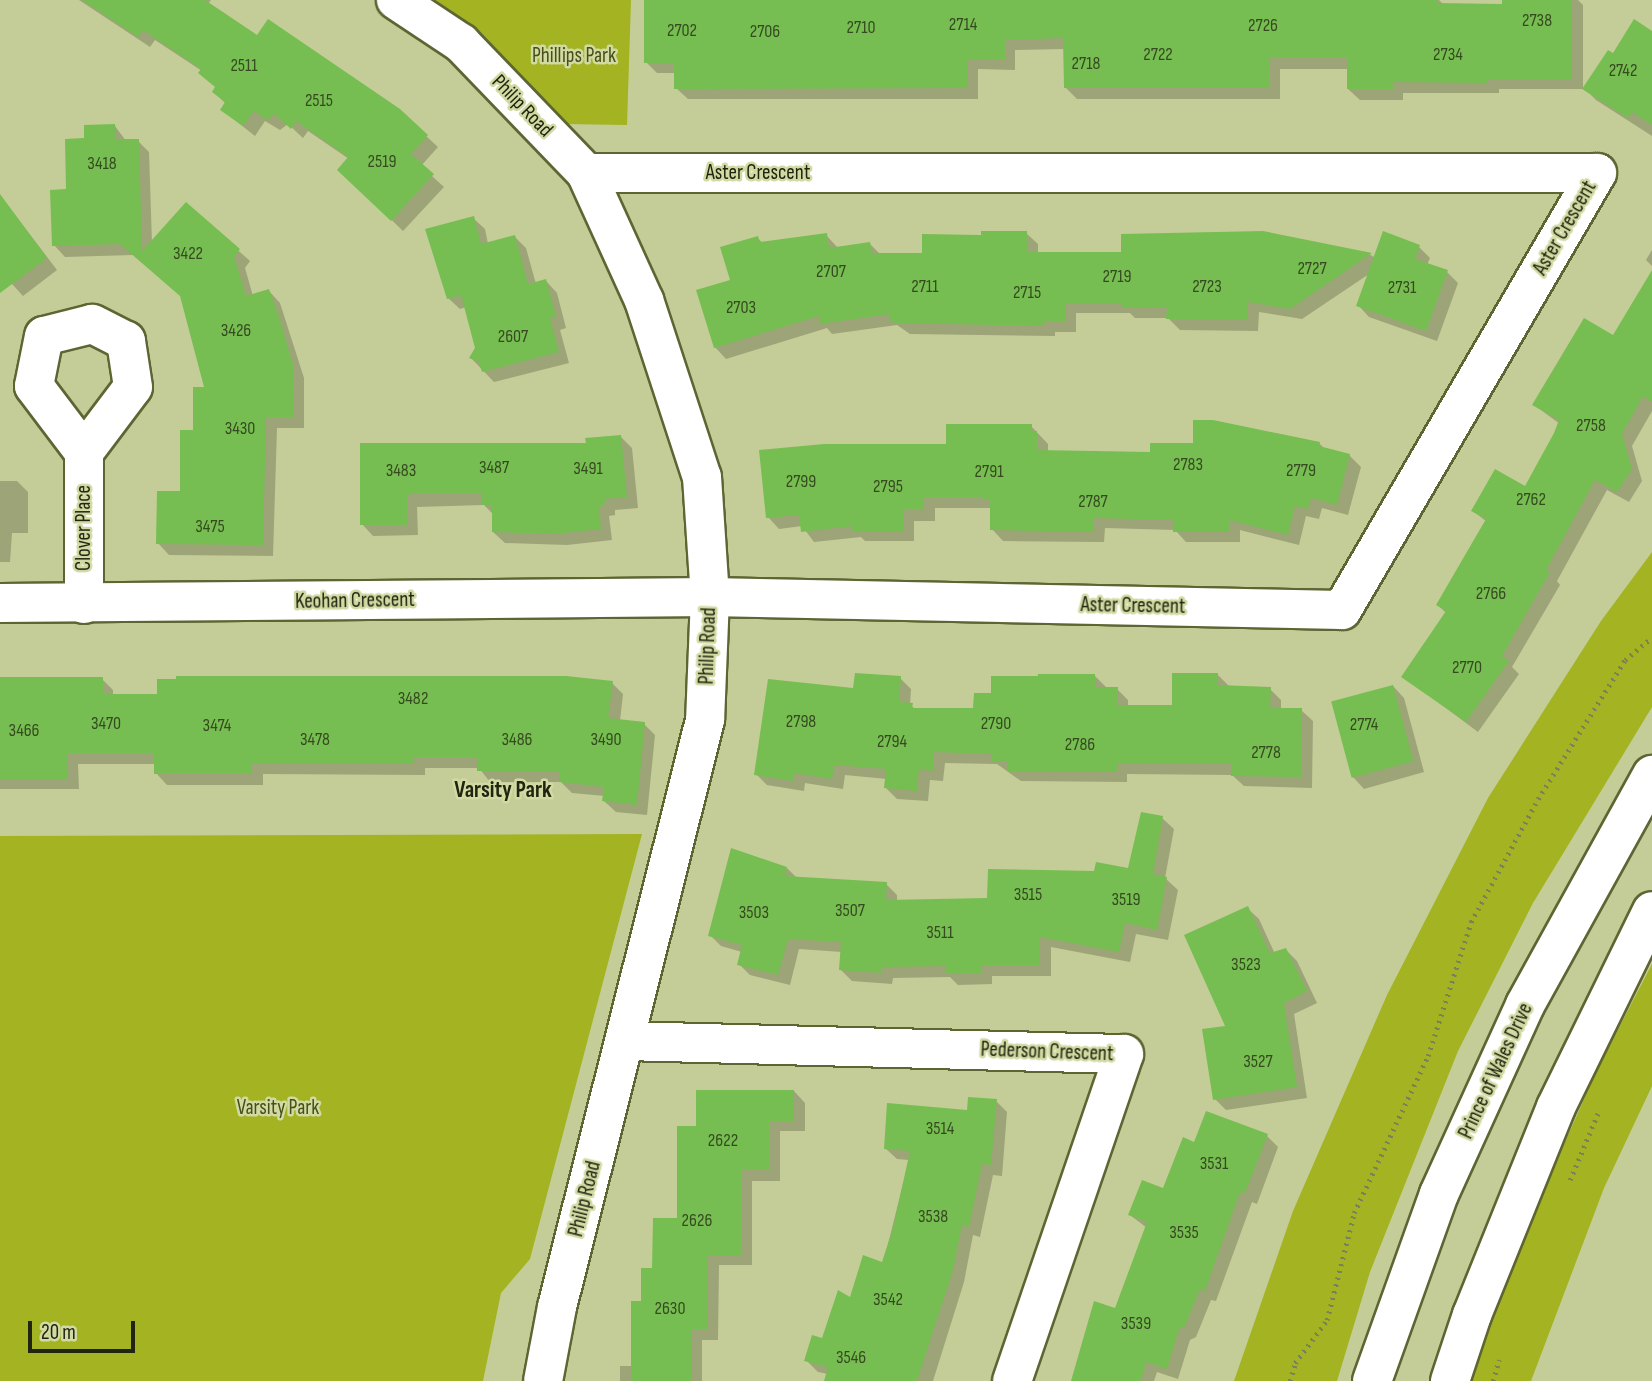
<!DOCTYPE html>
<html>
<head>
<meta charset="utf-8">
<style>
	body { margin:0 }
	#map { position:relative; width:1652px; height:1381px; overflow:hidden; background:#c4cd97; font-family:"Sofia Sans Condensed",sans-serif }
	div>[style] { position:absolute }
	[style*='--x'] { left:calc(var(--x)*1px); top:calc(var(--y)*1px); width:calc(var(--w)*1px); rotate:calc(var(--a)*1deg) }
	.green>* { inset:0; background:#a3b321 }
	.shadow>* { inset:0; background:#0003 }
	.building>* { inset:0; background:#76be51; transform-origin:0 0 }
	.path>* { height:4.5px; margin-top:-2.25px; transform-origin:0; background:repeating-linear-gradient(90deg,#7a8159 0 2px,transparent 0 7px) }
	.roads { filter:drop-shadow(2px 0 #5e6533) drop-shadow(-2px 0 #5e6533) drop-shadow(0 2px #5e6533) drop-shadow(0 -2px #5e6533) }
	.street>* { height:38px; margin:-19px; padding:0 19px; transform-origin:19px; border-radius:19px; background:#fff }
	.secondary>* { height:38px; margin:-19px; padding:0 19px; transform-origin:19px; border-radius:19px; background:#fff }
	span { translate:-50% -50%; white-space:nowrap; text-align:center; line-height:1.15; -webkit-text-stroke:5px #d1daa3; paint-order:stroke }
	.number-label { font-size:18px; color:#364a20 }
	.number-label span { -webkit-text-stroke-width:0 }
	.park-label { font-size:21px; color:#474e18 }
	.street-label { font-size:21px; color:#21240f }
	.neighbourhood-label { font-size:23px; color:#21240f; font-weight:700 }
	.scale { position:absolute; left:28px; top:1321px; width:107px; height:32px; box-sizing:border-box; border:4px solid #21240f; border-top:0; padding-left:9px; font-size:21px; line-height:24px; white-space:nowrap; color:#21240f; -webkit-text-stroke:5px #d1daa3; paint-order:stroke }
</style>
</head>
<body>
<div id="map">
	<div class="green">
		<div style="clip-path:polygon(434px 0,631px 0,627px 125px,564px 124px)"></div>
		<div style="clip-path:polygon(1652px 552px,1652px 707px,1533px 903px,1458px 1051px,1370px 1272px,1337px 1381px,1234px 1381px,1293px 1211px,1387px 995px,1488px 798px,1601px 621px)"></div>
		<div style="clip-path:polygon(642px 834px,530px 1259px,501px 1293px,483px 1381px,0 1381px,0 836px)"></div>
		<div style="clip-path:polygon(1652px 964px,1652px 1086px,1604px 1188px,1531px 1381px,1470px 1381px,1513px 1259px,1597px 1070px)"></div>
	</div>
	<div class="shadow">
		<div style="clip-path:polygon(79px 0,211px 0,208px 4px,258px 37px,399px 111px,438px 147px,421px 166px,444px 187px,403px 231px,340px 170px,349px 159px,308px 131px,303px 138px,288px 124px,280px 130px,265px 121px,255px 136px,222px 110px,226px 104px,214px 92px,217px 88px,202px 71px,155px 40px,150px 47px)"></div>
		<div style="clip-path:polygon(681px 0,1439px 0,1444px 5px,1504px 6px,1504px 0,1578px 0,1583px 5px,1583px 89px,1499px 89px,1499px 93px,1403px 93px,1403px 100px,1360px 100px,1348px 89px,1349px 69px,1280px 69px,1280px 99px,1077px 99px,1065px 87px,1065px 49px,1015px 50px,1015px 70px,978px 69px,978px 99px,688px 99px,676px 88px,676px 73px,657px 73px,646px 62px)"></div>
		<div style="clip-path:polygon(1652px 33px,1652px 136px,1596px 100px,1585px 89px,1613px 55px)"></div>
		<div style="clip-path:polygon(115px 126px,126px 141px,138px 141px,149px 152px,152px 243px,186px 204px,250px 261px,245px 268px,253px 296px,269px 291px,280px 303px,304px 378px,304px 428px,277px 428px,273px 556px,169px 555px,158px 543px,182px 493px,207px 389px,182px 297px,133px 255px,65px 257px,54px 245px,68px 191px,86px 140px)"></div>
		<div style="clip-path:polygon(0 195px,57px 270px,23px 296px,3px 274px,0 276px)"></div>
		<div style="clip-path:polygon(473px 218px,485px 229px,488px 244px,515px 237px,526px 248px,536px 284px,546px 281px,557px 293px,566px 328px,560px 330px,569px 363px,494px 382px,471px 358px,477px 349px,466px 307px,460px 309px,448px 298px)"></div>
		<div style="clip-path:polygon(1026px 233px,1038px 244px,1038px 254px,1123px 254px,1263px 233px,1371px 255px,1375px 258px,1419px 247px,1430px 258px,1427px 265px,1447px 272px,1458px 283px,1437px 341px,1369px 317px,1358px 305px,1369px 274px,1302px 319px,1259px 312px,1258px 331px,1180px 330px,1168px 318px,1135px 318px,1130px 313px,1076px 313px,1076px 332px,1055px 332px,1055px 336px,910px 334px,897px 325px,832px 334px,827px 328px,726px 359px,715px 347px,732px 282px,757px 238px,763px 243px,826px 235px,838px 248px,870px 244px,880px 254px,924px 254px,983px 237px)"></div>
		<div style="clip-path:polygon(1652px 250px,1652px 266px,1646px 260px)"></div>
		<div style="clip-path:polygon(1652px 274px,1652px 411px,1632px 446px,1642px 481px,1629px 502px,1607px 490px,1557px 581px,1560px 585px,1512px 667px,1519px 674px,1478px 732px,1403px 676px,1447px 614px,1438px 605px,1487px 522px,1473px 511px,1526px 488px,1560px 424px,1534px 405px,1614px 338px)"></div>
		<div style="clip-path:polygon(0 426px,0 481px,17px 481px,28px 492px,28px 533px,12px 533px,10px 562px,0 562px)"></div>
		<div style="clip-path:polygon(1031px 426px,1048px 444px,1048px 452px,1152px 454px,1319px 443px,1325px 449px,1349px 455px,1361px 467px,1348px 515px,1322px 508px,1319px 519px,1306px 516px,1299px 545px,1240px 530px,1240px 542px,1186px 542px,1175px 530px,1105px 528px,1104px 542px,1003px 541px,992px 529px,992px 508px,935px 508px,935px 521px,914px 521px,914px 541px,865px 541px,861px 537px,814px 542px,802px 526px,779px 529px,768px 517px,948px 446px)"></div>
		<div style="clip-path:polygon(621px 437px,632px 448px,638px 508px,615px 510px,615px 515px,609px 516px,612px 540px,567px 545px,505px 543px,493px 532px,493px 514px,484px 505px,417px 507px,418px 535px,373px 536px,362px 524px,362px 444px,588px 444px)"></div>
		<div style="clip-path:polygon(1217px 674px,1229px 686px,1270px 689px,1281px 700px,1281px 710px,1301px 710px,1313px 721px,1312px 788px,1244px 786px,1232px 775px,1127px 774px,1127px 782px,1021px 781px,997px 764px,945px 763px,943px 781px,930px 780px,928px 801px,897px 799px,886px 788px,887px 779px,845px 775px,843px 789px,805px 783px,804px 791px,767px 785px,756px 774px,855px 690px,900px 678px,911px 689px,910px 705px,917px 710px,975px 710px,992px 695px,1095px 676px,1106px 687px,1117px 689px,1128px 700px,1128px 707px,1174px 707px)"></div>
		<div style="clip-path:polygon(0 677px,102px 679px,113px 690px,113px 696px,612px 683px,623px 694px,620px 721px,644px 724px,655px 735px,647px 815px,616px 812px,604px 801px,605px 796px,572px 793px,561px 782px,490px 782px,479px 768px,425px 768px,425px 775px,263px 774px,263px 785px,167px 785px,156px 773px,156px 764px,78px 764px,79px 789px,0 789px)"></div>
		<div style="clip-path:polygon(1393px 686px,1404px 698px,1424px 772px,1364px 789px,1353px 777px)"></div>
		<div style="clip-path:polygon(1162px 818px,1174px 829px,1165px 878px,1178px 890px,1168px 940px,1136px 934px,1130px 962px,1051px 947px,1051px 976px,992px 976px,992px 984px,958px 985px,950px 977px,893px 978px,892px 984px,852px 981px,841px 970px,842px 952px,799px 949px,790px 985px,750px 975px,739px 964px,742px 952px,721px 946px,710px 935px,787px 868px,797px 878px,886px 884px,897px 895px,897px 901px,989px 900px,1096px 873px,1129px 870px)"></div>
		<div style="clip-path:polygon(1247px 908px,1259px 919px,1275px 954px,1286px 950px,1297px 961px,1317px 1003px,1294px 1014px,1307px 1098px,1226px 1110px,1215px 1099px)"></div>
		<div style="clip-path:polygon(794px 1091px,805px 1103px,805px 1131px,780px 1131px,780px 1181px,752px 1181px,752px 1265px,719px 1265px,718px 1340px,702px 1340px,702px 1381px,620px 1381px,620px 1366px,633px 1366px,642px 1303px,678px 1219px,698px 1128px)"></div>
		<div style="clip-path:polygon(996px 1101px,1007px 1112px,1002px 1176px,993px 1175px,980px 1237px,973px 1235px,964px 1282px,933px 1381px,826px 1381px,828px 1374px,818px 1372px,806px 1360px,851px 1299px,883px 1264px,909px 1160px,897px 1159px,885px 1148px)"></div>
		<div style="clip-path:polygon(1267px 1136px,1278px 1147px,1257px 1204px,1252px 1202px,1216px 1301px,1211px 1300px,1196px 1337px,1190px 1340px,1178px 1379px,1157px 1372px,1154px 1381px,1073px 1381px,1116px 1310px,1147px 1228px,1130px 1215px,1165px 1190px,1195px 1144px)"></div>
	</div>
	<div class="building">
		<div style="clip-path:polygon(82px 0,205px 0,257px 35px,268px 19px,400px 109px,428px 135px,411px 154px,434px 174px,391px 221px,337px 170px,348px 157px,296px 121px,291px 129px,275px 114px,267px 120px,254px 111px,243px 126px,220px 110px,225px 102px,212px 92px,215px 87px,198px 73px,201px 69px,143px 30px,138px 37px)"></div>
		<div style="clip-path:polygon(644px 0,1437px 0,1437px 3px,1502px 4px,1502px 0,1572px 0,1572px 79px,1488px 79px,1488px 83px,1393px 82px,1393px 89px,1347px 89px,1347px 58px,1270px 58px,1269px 88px,1064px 88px,1063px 38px,1005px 40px,1005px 59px,968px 59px,968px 88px,674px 89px,674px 63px,644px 63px)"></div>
		<div style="clip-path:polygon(1634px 19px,1652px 31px,1652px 125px,1632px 112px,1628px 118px,1582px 89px,1608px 50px,1613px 53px)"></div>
		<div style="clip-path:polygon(115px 124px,116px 139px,139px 139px,142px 251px,186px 202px,240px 249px,234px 256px,246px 296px,269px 289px,280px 320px,293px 365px,294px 417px,266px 417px,263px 545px,156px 544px,157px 491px,180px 491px,180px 430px,193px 430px,193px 387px,204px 387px,180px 296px,120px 244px,52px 246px,50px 190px,66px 189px,65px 139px,84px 138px,84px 125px)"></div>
		<div style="clip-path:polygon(0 194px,47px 258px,0 293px)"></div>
		<div style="clip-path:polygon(474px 216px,481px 244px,515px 235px,528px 284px,546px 279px,556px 317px,550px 318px,559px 352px,482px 372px,479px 362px,469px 358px,475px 348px,461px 295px,447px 299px,425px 229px)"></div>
		<div style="clip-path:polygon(981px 231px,1027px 231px,1027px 252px,1121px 252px,1121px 234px,1263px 231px,1372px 253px,1290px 309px,1248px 302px,1248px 320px,1166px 319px,1167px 308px,1122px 308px,1122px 303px,1066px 303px,1066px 321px,1044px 321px,1044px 326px,897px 323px,890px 321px,890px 314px,819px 324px,819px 316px,714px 348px,696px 290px,730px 280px,720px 247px,758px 236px,760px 242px,827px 233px,829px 248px,870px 242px,872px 253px,922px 253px,922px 234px,981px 235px)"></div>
		<div style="clip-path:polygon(1383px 231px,1420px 245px,1415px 259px,1448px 270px,1426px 331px,1356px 306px)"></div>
		<div style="clip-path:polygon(1652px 270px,1652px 402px,1643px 396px,1622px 434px,1632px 469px,1617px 492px,1595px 480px,1546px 570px,1550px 572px,1502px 656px,1509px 661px,1466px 722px,1401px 677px,1446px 611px,1436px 605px,1486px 519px,1471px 511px,1495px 469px,1525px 486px,1554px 433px,1559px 420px,1532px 405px,1584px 318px,1613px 335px)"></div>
		<div style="clip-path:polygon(1193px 420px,1213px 420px,1320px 442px,1319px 446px,1350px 454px,1337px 505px,1311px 498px,1308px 509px,1295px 506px,1288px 535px,1229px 520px,1229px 531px,1173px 532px,1173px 520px,1094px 518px,1094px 532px,990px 530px,990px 500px,983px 500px,983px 497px,924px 497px,924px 510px,904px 510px,904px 531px,852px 531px,852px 526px,801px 532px,799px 515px,766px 518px,759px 450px,824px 444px,946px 444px,946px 424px,1032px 424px,1032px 431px,1037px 431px,1037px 450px,1150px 452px,1150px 443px,1193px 443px)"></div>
		<div style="clip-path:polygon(621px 435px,627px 497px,604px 499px,605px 505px,599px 505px,601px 529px,555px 534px,492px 532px,492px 505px,481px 505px,481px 494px,410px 494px,407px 496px,407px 525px,360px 525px,360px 443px,586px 443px,585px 438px)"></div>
		<div style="clip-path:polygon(855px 673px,901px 676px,899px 702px,913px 703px,912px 708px,973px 708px,974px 693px,991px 693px,991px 676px,1038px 676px,1038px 674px,1095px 674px,1095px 687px,1118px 687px,1117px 705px,1172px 705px,1172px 673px,1218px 673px,1218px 685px,1271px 687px,1270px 708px,1302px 708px,1301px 777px,1231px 776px,1231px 764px,1117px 763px,1117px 772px,1008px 771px,1008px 762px,992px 762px,992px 754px,934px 752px,933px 771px,919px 769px,917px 791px,884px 788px,886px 769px,834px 765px,832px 779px,794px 773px,793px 781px,754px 775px,768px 679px,853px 688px)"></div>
		<div style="clip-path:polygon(176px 676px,566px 676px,613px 681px,608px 718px,645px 722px,637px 805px,602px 801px,604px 787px,559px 782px,560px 771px,477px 771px,477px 758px,414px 758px,414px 764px,252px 763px,252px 774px,154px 774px,154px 753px,68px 753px,68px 779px,0 779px,0 677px,103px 677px,103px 694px,157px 694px,157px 679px,176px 679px)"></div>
		<div style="left:1393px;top:685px;width:79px;height:64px;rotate:75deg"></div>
		<div style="clip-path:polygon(1141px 812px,1163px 816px,1153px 874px,1167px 877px,1157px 930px,1125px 923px,1119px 952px,1040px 937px,1040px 965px,981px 965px,981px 973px,945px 974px,945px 966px,882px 967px,882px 973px,839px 970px,841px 942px,788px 939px,778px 975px,737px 965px,742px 945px,708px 936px,731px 848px,787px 867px,785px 876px,887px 882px,886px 900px,987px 898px,988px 869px,1094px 871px,1096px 862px,1128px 868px)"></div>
		<div style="clip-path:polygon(1248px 906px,1270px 953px,1286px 948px,1307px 991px,1284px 1003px,1297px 1087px,1213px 1100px,1202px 1029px,1225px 1026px,1184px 935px)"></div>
		<div style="clip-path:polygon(696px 1090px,794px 1090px,794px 1121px,769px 1121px,769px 1170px,741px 1170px,741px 1255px,708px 1255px,708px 1329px,691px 1329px,691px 1381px,631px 1381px,631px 1301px,641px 1301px,641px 1268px,652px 1268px,653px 1218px,677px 1218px,677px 1126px,696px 1126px)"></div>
		<div style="clip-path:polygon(968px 1097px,997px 1099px,991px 1165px,982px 1164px,969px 1227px,962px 1225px,953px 1270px,917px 1381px,824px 1381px,828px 1367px,804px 1361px,812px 1335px,822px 1338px,838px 1290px,850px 1297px,863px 1255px,882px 1262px,893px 1228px,910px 1151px,884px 1149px,887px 1103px,967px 1110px)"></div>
		<div style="clip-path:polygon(1206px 1111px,1268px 1134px,1245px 1193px,1240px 1192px,1205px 1291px,1200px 1289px,1185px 1326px,1179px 1329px,1167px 1369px,1146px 1362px,1141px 1381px,1071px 1381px,1094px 1301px,1115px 1308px,1147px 1222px,1128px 1215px,1142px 1180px,1163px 1188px,1183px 1137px,1194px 1142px)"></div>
	</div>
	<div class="path">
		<div style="--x:1570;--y:1180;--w:73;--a:-67.3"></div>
		<div style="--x:1290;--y:1381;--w:19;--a:-74"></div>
		<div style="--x:1295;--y:1363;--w:54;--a:-53.3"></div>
		<div style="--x:1327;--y:1320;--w:110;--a:-75.8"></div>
		<div style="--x:1354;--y:1213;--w:174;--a:-64.8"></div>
		<div style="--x:1428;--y:1056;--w:141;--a:-72.2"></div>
		<div style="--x:1471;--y:922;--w:140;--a:-61.4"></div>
		<div style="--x:1538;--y:799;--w:164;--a:-58"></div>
		<div style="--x:1625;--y:660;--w:35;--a:-40"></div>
		<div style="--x:1493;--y:1381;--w:22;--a:-74"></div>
	</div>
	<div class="roads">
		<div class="street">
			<div style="--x:84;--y:452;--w:81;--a:-53"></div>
			<div style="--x:133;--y:387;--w:47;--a:-98.7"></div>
			<div style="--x:126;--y:341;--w:38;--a:-153"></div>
			<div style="--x:92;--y:324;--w:49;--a:166"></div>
			<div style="--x:44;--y:336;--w:51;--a:101.3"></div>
			<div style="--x:34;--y:386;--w:83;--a:52.9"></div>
			<div style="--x:84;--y:452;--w:152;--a:90"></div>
			<div style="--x:0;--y:603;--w:710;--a:-0.48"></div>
			<div style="--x:710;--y:597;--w:632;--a:1.18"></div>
			<div style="--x:1342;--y:610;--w:506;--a:-59.74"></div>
			<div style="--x:1597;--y:173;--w:1011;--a:180"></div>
			<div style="--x:625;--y:1041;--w:499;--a:1.5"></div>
			<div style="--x:1124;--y:1054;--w:346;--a:108.9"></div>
		</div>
		<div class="secondary">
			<div style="--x:396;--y:0;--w:78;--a:33.5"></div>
			<div style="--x:461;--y:43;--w:180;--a:46.1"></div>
			<div style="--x:586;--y:173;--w:140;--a:65.5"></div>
			<div style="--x:644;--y:300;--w:186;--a:71.9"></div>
			<div style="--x:702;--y:477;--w:120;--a:86.2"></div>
			<div style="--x:710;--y:597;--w:123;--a:92.3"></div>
			<div style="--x:705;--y:720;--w:605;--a:104.15"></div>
			<div style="--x:557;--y:1307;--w:75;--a:100.7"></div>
			<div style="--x:1372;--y:1381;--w:199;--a:-70.3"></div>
			<div style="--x:1439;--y:1194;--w:208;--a:-65.5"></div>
			<div style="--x:1525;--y:1005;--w:263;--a:-61.1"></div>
			<div style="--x:1450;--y:1381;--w:70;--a:-71.6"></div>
			<div style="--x:1472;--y:1315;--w:224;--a:-68"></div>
			<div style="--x:1556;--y:1107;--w:218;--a:-63.9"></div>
		</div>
	</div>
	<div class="number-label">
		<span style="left:1537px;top:21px">2738</span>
		<span style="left:963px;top:25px">2714</span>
		<span style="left:1263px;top:26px">2726</span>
		<span style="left:861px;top:28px">2710</span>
		<span style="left:682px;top:31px">2702</span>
		<span style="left:765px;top:32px">2706</span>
		<span style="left:1158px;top:55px">2722</span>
		<span style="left:1448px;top:55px">2734</span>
		<span style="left:1086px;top:64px">2718</span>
		<span style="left:244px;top:66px">2511</span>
		<span style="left:1623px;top:71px">2742</span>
		<span style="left:319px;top:101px">2515</span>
		<span style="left:382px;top:162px">2519</span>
		<span style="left:102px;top:164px">3418</span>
		<span style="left:188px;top:254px">3422</span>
		<span style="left:1312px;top:269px">2727</span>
		<span style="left:831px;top:272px">2707</span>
		<span style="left:1117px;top:277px">2719</span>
		<span style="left:925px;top:287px">2711</span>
		<span style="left:1207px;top:287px">2723</span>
		<span style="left:1402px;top:288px">2731</span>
		<span style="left:1027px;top:293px">2715</span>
		<span style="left:741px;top:308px">2703</span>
		<span style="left:236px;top:331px">3426</span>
		<span style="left:513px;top:337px">2607</span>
		<span style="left:1591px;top:426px">2758</span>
		<span style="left:240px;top:429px">3430</span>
		<span style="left:1188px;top:465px">2783</span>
		<span style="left:494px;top:468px">3487</span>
		<span style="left:588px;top:469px">3491</span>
		<span style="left:401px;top:471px">3483</span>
		<span style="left:1301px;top:471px">2779</span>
		<span style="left:989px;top:472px">2791</span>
		<span style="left:801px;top:482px">2799</span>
		<span style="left:888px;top:487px">2795</span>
		<span style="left:1531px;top:500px">2762</span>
		<span style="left:1093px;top:502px">2787</span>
		<span style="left:210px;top:527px">3475</span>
		<span style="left:1491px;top:594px">2766</span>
		<span style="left:1467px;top:668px">2770</span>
		<span style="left:413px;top:699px">3482</span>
		<span style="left:801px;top:722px">2798</span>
		<span style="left:106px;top:724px">3470</span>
		<span style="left:996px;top:724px">2790</span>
		<span style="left:1364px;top:725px">2774</span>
		<span style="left:217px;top:726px">3474</span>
		<span style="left:24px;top:731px">3466</span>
		<span style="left:315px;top:740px">3478</span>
		<span style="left:517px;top:740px">3486</span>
		<span style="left:606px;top:740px">3490</span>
		<span style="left:892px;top:742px">2794</span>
		<span style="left:1080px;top:745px">2786</span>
		<span style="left:1266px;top:753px">2778</span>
		<span style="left:1028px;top:895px">3515</span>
		<span style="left:1126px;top:900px">3519</span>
		<span style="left:850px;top:911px">3507</span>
		<span style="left:754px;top:913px">3503</span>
		<span style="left:940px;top:933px">3511</span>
		<span style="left:1246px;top:965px">3523</span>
		<span style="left:1258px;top:1062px">3527</span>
		<span style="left:940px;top:1129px">3514</span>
		<span style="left:723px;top:1141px">2622</span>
		<span style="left:1214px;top:1164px">3531</span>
		<span style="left:933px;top:1217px">3538</span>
		<span style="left:697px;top:1221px">2626</span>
		<span style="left:1184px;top:1233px">3535</span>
		<span style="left:888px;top:1300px">3542</span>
		<span style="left:670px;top:1309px">2630</span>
		<span style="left:1136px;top:1324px">3539</span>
		<span style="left:851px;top:1358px">3546</span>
	</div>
	<div class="park-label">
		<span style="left:574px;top:56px">Phillips Park</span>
		<span style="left:278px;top:1108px">Varsity Park</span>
	</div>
	<div class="street-label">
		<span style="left:522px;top:106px;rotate:46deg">Philip Road</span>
		<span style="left:758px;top:173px">Aster Crescent</span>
		<span style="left:1565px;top:228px;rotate:-60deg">Aster Crescent</span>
		<span style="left:84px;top:528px;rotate:-90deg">Clover Place</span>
		<span style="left:355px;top:601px;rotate:-1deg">Keohan Crescent</span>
		<span style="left:1133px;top:606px;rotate:1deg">Aster Crescent</span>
		<span style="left:708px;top:646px;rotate:-88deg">Philip Road</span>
		<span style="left:1047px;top:1052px;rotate:2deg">Pederson Crescent</span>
		<span style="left:1496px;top:1071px;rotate:-65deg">Prince of Wales Drive</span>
		<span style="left:585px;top:1199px;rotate:-76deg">Philip Road</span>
	</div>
	<div class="neighbourhood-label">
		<span style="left:503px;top:790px">Varsity Park</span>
	</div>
	<div class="scale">20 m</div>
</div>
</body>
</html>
